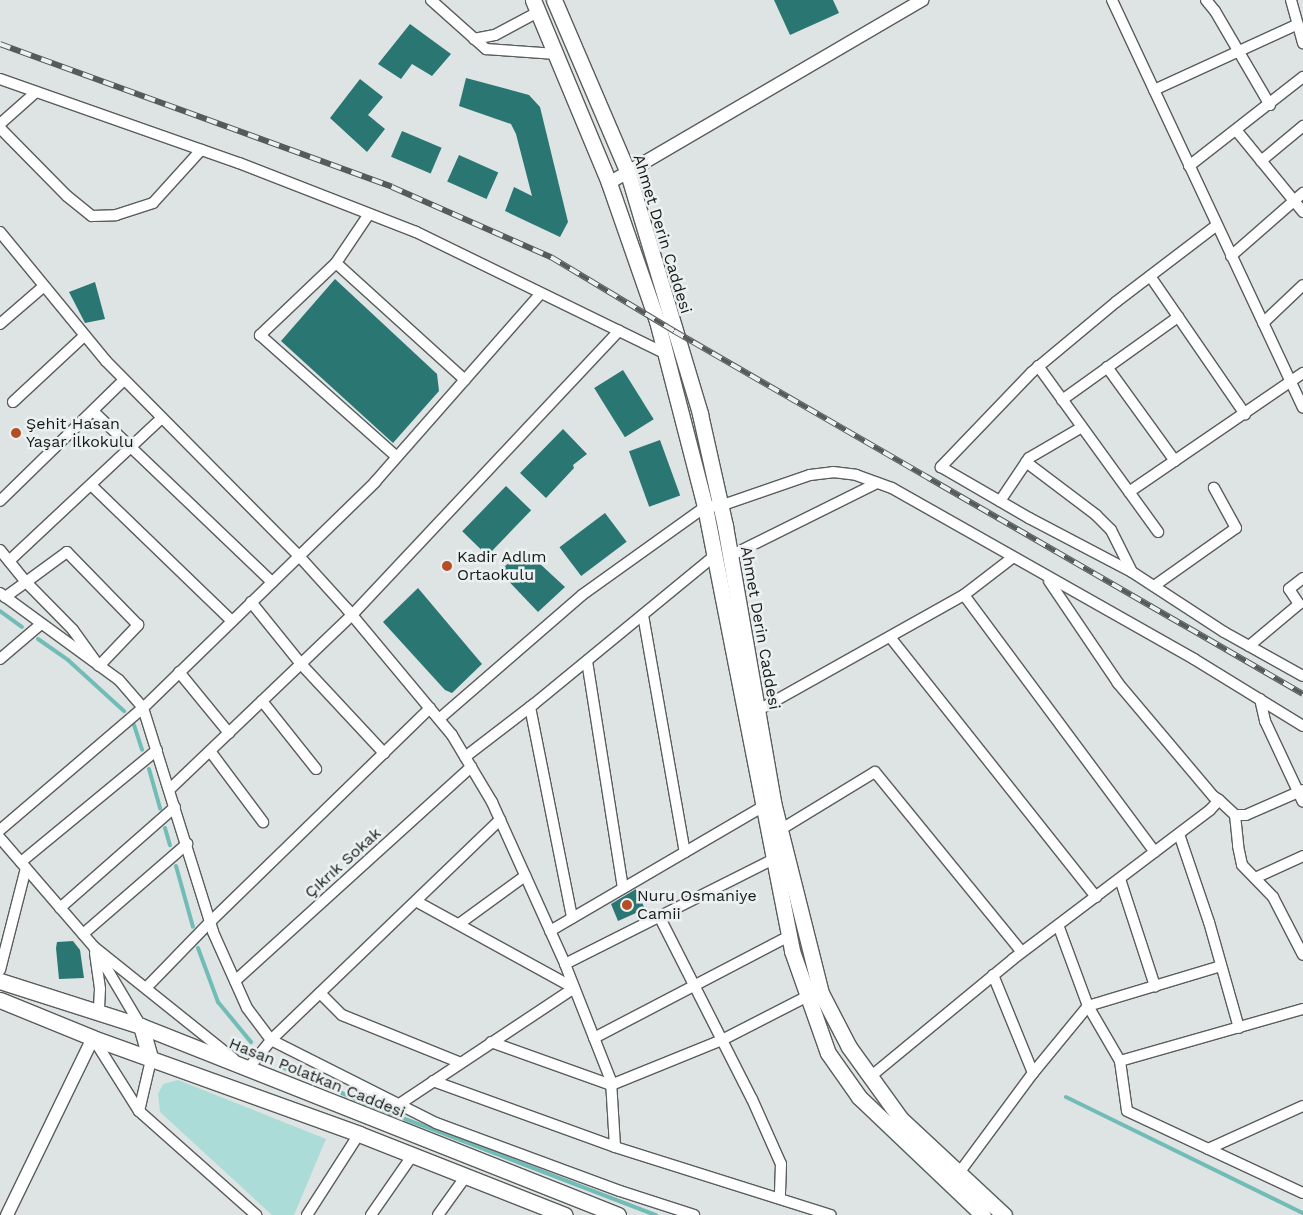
<!DOCTYPE html>
<html>
<head>
<meta charset="utf-8">
<style>
	body { margin:0 }
	#map { position:relative; width:1303px; height:1215px; overflow:hidden; background:#dee4e3; font-family:"Work Sans",sans-serif }
	div>[style] { position:absolute }
	[style*='--x'] { left:calc(var(--x)*1px); top:calc(var(--y)*1px); width:calc(var(--w)*1px); rotate:calc(var(--a)*1deg) }
	.green>* { inset:0; background:#acdcd8 }
	.stream>* { height:4px; margin:-2px; padding:0 2px; transform-origin:2px; border-radius:2px; background:#72bcb7 }
	.building>* { inset:0; background:#297672; transform-origin:0 0 }
	.roads { filter:drop-shadow(1px 0 #595d5d) drop-shadow(-1px 0 #595d5d) drop-shadow(0 1px #595d5d) drop-shadow(0 -1px #595d5d) }
	.minor>* { height:10px; margin:-5px; padding:0 5px; transform-origin:5px; border-radius:5px; background:#fff }
	.tertiary>* { height:12px; margin:-6px; padding:0 6px; transform-origin:6px; border-radius:6px; background:#fff }
	.secondary>* { height:15px; margin:-7.5px; padding:0 7.5px; transform-origin:7.5px; border-radius:7.5px; background:#fff }
	.rail>* { height:5.5px; margin-top:-2.75px; transform-origin:0; background:repeating-linear-gradient(90deg,#ebf1f0 0 11px,#575a5a 0 22px); box-sizing:border-box; border-block:1px solid #575a5a }
	.dots>* { width:14px; height:14px; translate:-50% -50%; box-sizing:border-box; border:2px solid #ebf1f0; border-radius:50% }
	span { translate:-50% -50%; white-space:nowrap; text-align:center; line-height:1.15; -webkit-text-stroke:5px #ebf1f0; paint-order:stroke }
	.street-label { font-size:16px; color:#181a1a }
	.poi-label { font-size:16px; color:#181a1a }
	.left { translate:0 -50%; text-align:left }
</style>
</head>
<body>
<div id="map">
	<div class="green">
		<div style="clip-path:polygon(178px 1080px,326px 1139px,294px 1215px,272px 1215px,160px 1112px,158px 1094px,163px 1084px)"></div>
	</div>
	<div class="stream">
		<div style="--x:0;--y:611;--w:27;--a:36"></div>
		<div style="--x:38;--y:639;--w:37;--a:35"></div>
		<div style="--x:68;--y:660;--w:76;--a:42.3"></div>
		<div style="--x:134;--y:725;--w:26;--a:72"></div>
		<div style="--x:149;--y:769;--w:41;--a:74.2"></div>
		<div style="--x:165;--y:828;--w:18;--a:74"></div>
		<div style="--x:176;--y:866;--w:63;--a:74.4"></div>
		<div style="--x:198;--y:948;--w:58;--a:69.7"></div>
		<div style="--x:218;--y:1002;--w:52;--a:50.5"></div>
		<div style="--x:284;--y:1068;--w:98;--a:23.4"></div>
		<div style="--x:374;--y:1107;--w:302;--a:21"></div>
		<div style="--x:1066;--y:1097;--w:264;--a:26.1"></div>
	</div>
	<div class="building">
		<div style="clip-path:polygon(774px 0,833px 0,839px 13px,790px 35px)"></div>
		<div style="clip-path:polygon(410px 24px,451px 54px,432px 76px,412px 64px,401px 79px,378px 64px)"></div>
		<div style="clip-path:polygon(466px 78px,529px 95px,540px 107px,568px 222px,560px 237px,505px 211px,514px 187px,532px 196px,516px 134px,511px 124px,459px 106px)"></div>
		<div style="clip-path:polygon(360px 79px,383px 97px,368px 115px,385px 129px,367px 152px,330px 118px)"></div>
		<div style="left:402px;top:131px;width:43px;height:28px;rotate:23deg"></div>
		<div style="left:459px;top:155px;width:43px;height:29px;rotate:24deg"></div>
		<div style="clip-path:polygon(335px 279px,437px 374px,439px 391px,393px 443px,281px 341px)"></div>
		<div style="clip-path:polygon(95px 282px,105px 319px,85px 323px,69px 292px)"></div>
		<div style="left:623px;top:370px;width:58px;height:34px;rotate:58deg"></div>
		<div style="clip-path:polygon(563px 429px,587px 454px,573px 465px,574px 468px,546px 498px,520px 473px)"></div>
		<div style="left:660px;top:440px;width:59px;height:33px;rotate:70deg"></div>
		<div style="left:506px;top:486px;width:35px;height:63px;rotate:44deg"></div>
		<div style="left:605px;top:513px;width:36px;height:57px;rotate:53deg"></div>
		<div style="clip-path:polygon(525px 550px,565px 587px,538px 612px,499px 571px)"></div>
		<div style="clip-path:polygon(418px 588px,482px 664px,452px 693px,445px 690px,383px 622px)"></div>
		<div style="clip-path:polygon(636px 889px,645px 909px,618px 921px,611px 904px)"></div>
		<div style="clip-path:polygon(73px 941px,80px 950px,84px 978px,59px 979px,56px 948px,57px 942px)"></div>
	</div>
	<div class="roads">
		<div class="minor">
			<div style="--x:431;--y:0;--w:74;--a:41.7"></div>
			<div style="--x:486;--y:49;--w:70;--a:4.1"></div>
			<div style="--x:1112;--y:0;--w:450;--a:64.9"></div>
			<div style="--x:1206;--y:0;--w:14;--a:51"></div>
			<div style="--x:1215;--y:11;--w:109;--a:59.7"></div>
			<div style="--x:1291;--y:0;--w:45;--a:74.4"></div>
			<div style="--x:474;--y:39;--w:21;--a:-11"></div>
			<div style="--x:495;--y:35;--w:49;--a:-28.1"></div>
			<div style="--x:0;--y:79;--w:253;--a:19.4"></div>
			<div style="--x:239;--y:163;--w:190;--a:21.3"></div>
			<div style="--x:416;--y:232;--w:278;--a:26"></div>
			<div style="--x:1154;--y:90;--w:158;--a:-24.6"></div>
			<div style="--x:0;--y:124;--w:48;--a:-41.6"></div>
			<div style="--x:0;--y:128;--w:95;--a:45.4"></div>
			<div style="--x:67;--y:196;--w:32;--a:39"></div>
			<div style="--x:92;--y:216;--w:24;--a:-2"></div>
			<div style="--x:116;--y:215;--w:39;--a:-18"></div>
			<div style="--x:153;--y:203;--w:72;--a:-47.8"></div>
			<div style="--x:1236;--y:130;--w:106;--a:50.7"></div>
			<div style="--x:1261;--y:161;--w:55;--a:-39.8"></div>
			<div style="--x:1189;--y:166;--w:145;--a:-38"></div>
			<div style="--x:369;--y:214;--w:59;--a:124"></div>
			<div style="--x:336;--y:263;--w:105;--a:136.5"></div>
			<div style="--x:260;--y:335;--w:183;--a:41.7"></div>
			<div style="--x:1217;--y:225;--w:127;--a:142.7"></div>
			<div style="--x:1116;--y:302;--w:109;--a:140.2"></div>
			<div style="--x:1032;--y:372;--w:132;--a:133.8"></div>
			<div style="--x:941;--y:467;--w:102;--a:30.1"></div>
			<div style="--x:1029;--y:518;--w:116;--a:27.7"></div>
			<div style="--x:1132;--y:572;--w:110;--a:33.1"></div>
			<div style="--x:1224;--y:632;--w:90;--a:29.1"></div>
			<div style="--x:0;--y:232;--w:167;--a:50.6"></div>
			<div style="--x:106;--y:361;--w:274;--a:45.3"></div>
			<div style="--x:299;--y:556;--w:72;--a:47.8"></div>
			<div style="--x:347;--y:609;--w:164;--a:50.2"></div>
			<div style="--x:452;--y:735;--w:78;--a:59.2"></div>
			<div style="--x:492;--y:802;--w:178;--a:65.7"></div>
			<div style="--x:565;--y:964;--w:126;--a:68.5"></div>
			<div style="--x:611;--y:1081;--w:66;--a:86.5"></div>
			<div style="--x:1231;--y:256;--w:96;--a:-41.2"></div>
			<div style="--x:336;--y:263;--w:174;--a:42.2"></div>
			<div style="--x:1150;--y:276;--w:168;--a:55.5"></div>
			<div style="--x:1263;--y:323;--w:55;--a:-43.5"></div>
			<div style="--x:0;--y:324;--w:58;--a:-40.8"></div>
			<div style="--x:1038;--y:366;--w:205;--a:54.1"></div>
			<div style="--x:1107;--y:367;--w:116;--a:54.1"></div>
			<div style="--x:1062;--y:400;--w:143;--a:-35.6"></div>
			<div style="--x:13;--y:402;--w:98;--a:-42.9"></div>
			<div style="--x:93;--y:411;--w:248;--a:43.7"></div>
			<div style="--x:1026;--y:462;--w:88;--a:37.1"></div>
			<div style="--x:1096;--y:515;--w:21;--a:45"></div>
			<div style="--x:1111;--y:530;--w:47;--a:63.4"></div>
			<div style="--x:91;--y:485;--w:196;--a:44"></div>
			<div style="--x:1129;--y:492;--w:211;--a:-34.4"></div>
			<div style="--x:0;--y:501;--w:173;--a:-44.3"></div>
			<div style="--x:1000;--y:501;--w:52;--a:-56"></div>
			<div style="--x:1029;--y:458;--w:61;--a:-30.3"></div>
			<div style="--x:0;--y:550;--w:41;--a:50.9"></div>
			<div style="--x:26;--y:582;--w:67;--a:45.6"></div>
			<div style="--x:73;--y:630;--w:44;--a:54.2"></div>
			<div style="--x:99;--y:666;--w:57;--a:-46.4"></div>
			<div style="--x:138;--y:625;--w:102;--a:-134.2"></div>
			<div style="--x:67;--y:552;--w:51;--a:143.8"></div>
			<div style="--x:26;--y:582;--w:26;--a:144"></div>
			<div style="--x:730;--y:556;--w:164;--a:-26.4"></div>
			<div style="--x:9;--y:561;--w:209;--a:-43.1"></div>
			<div style="--x:1154;--y:586;--w:100;--a:-35.3"></div>
			<div style="--x:1236;--y:528;--w:46;--a:-118.8"></div>
			<div style="--x:0;--y:593;--w:147;--a:36.2"></div>
			<div style="--x:119;--y:680;--w:37;--a:49"></div>
			<div style="--x:143;--y:708;--w:235;--a:72.6"></div>
			<div style="--x:213;--y:932;--w:83;--a:65.9"></div>
			<div style="--x:247;--y:1008;--w:40;--a:53"></div>
			<div style="--x:271;--y:1040;--w:185;--a:26.7"></div>
			<div style="--x:436;--y:1123;--w:196;--a:20.3"></div>
			<div style="--x:620;--y:1191;--w:78;--a:18"></div>
			<div style="--x:964;--y:595;--w:320;--a:53.4"></div>
			<div style="--x:251;--y:602;--w:80;--a:51.1"></div>
			<div style="--x:301;--y:664;--w:122;--a:47"></div>
			<div style="--x:643;--y:615;--w:241;--a:80"></div>
			<div style="--x:890;--y:637;--w:332;--a:51.6"></div>
			<div style="--x:1249;--y:646;--w:65;--a:-40"></div>
			<div style="--x:1299;--y:604;--w:18;--a:-124"></div>
			<div style="--x:1289;--y:589;--w:18;--a:-38"></div>
			<div style="--x:0;--y:659;--w:54;--a:-40.5"></div>
			<div style="--x:587;--y:661;--w:230;--a:81"></div>
			<div style="--x:179;--y:672;--w:79;--a:50.7"></div>
			<div style="--x:1260;--y:699;--w:23;--a:77"></div>
			<div style="--x:1265;--y:721;--w:89;--a:64.9"></div>
			<div style="--x:262;--y:701;--w:87;--a:51.5"></div>
			<div style="--x:530;--y:707;--w:215;--a:78.7"></div>
			<div style="--x:757;--y:711;--w:237;--a:-29.3"></div>
			<div style="--x:964;--y:595;--w:61;--a:-37.6"></div>
			<div style="--x:439;--y:719;--w:189;--a:-40.9"></div>
			<div style="--x:582;--y:595;--w:151;--a:-35.6"></div>
			<div style="--x:705;--y:507;--w:15;--a:-4"></div>
			<div style="--x:720;--y:506;--w:95;--a:-19"></div>
			<div style="--x:810;--y:475;--w:23;--a:-7"></div>
			<div style="--x:833;--y:472;--w:23;--a:7"></div>
			<div style="--x:856;--y:475;--w:38;--a:20"></div>
			<div style="--x:892;--y:488;--w:347;--a:29.5"></div>
			<div style="--x:1194;--y:659;--w:128;--a:31.6"></div>
			<div style="--x:210;--y:751;--w:89;--a:53.3"></div>
			<div style="--x:465;--y:757;--w:87;--a:-37.5"></div>
			<div style="--x:534;--y:704;--w:233;--a:-39.4"></div>
			<div style="--x:170;--y:789;--w:252;--a:-43.7"></div>
			<div style="--x:352;--y:615;--w:390;--a:-46.8"></div>
			<div style="--x:1219;--y:800;--w:22;--a:43"></div>
			<div style="--x:1235;--y:815;--w:11;--a:0"></div>
			<div style="--x:1246;--y:815;--w:62;--a:-23.7"></div>
			<div style="--x:1235;--y:815;--w:31;--a:84"></div>
			<div style="--x:1238;--y:846;--w:19;--a:78"></div>
			<div style="--x:1242;--y:865;--w:45;--a:45.9"></div>
			<div style="--x:1273;--y:897;--w:65;--a:62.7"></div>
			<div style="--x:0;--y:830;--w:188;--a:-40.5"></div>
			<div style="--x:143;--y:708;--w:324;--a:-44.2"></div>
			<div style="--x:375;--y:482;--w:250;--a:-48.7"></div>
			<div style="--x:780;--y:830;--w:111;--a:-31.4"></div>
			<div style="--x:875;--y:772;--w:232;--a:50.8"></div>
			<div style="--x:1179;--y:834;--w:93;--a:71.2"></div>
			<div style="--x:1209;--y:922;--w:110;--a:74.2"></div>
			<div style="--x:0;--y:838;--w:144;--a:49.2"></div>
			<div style="--x:94;--y:947;--w:92;--a:59.3"></div>
			<div style="--x:21;--y:862;--w:176;--a:-39.5"></div>
			<div style="--x:1255;--y:878;--w:53;--a:-24.6"></div>
			<div style="--x:1120;--y:879;--w:113;--a:71.9"></div>
			<div style="--x:60;--y:908;--w:153;--a:-41.3"></div>
			<div style="--x:659;--y:916;--w:205;--a:63.1"></div>
			<div style="--x:752;--y:1099;--w:71;--a:66"></div>
			<div style="--x:781;--y:1164;--w:34;--a:92"></div>
			<div style="--x:459;--y:924;--w:82;--a:-36"></div>
			<div style="--x:550;--y:931;--w:248;--a:-30.3"></div>
			<div style="--x:83;--y:934;--w:138;--a:-40.9"></div>
			<div style="--x:94;--y:947;--w:179;--a:38.7"></div>
			<div style="--x:95;--y:953;--w:36;--a:82"></div>
			<div style="--x:100;--y:989;--w:22;--a:93"></div>
			<div style="--x:565;--y:964;--w:234;--a:-26.7"></div>
			<div style="--x:1221;--y:966;--w:139;--a:163.3"></div>
			<div style="--x:1088;--y:1006;--w:64;--a:59.8"></div>
			<div style="--x:1120;--y:1061;--w:190;--a:-15.9"></div>
			<div style="--x:0;--y:970;--w:105;--a:-75.7"></div>
			<div style="--x:993;--y:975;--w:106;--a:67.8"></div>
			<div style="--x:235;--y:981;--w:319;--a:-42.2"></div>
			<div style="--x:146;--y:988;--w:92;--a:-45.9"></div>
			<div style="--x:210;--y:922;--w:307;--a:-44.2"></div>
			<div style="--x:320;--y:993;--w:31;--a:45"></div>
			<div style="--x:342;--y:1015;--w:128;--a:22"></div>
			<div style="--x:93;--y:1038;--w:86;--a:57.8"></div>
			<div style="--x:139;--y:1111;--w:157;--a:41.6"></div>
			<div style="--x:594;--y:1038;--w:220;--a:-27.6"></div>
			<div style="--x:491;--y:1042;--w:127;--a:19.7"></div>
			<div style="--x:611;--y:1085;--w:120;--a:-22.1"></div>
			<div style="--x:722;--y:1040;--w:97;--a:-27.1"></div>
			<div style="--x:1120;--y:1061;--w:50;--a:82"></div>
			<div style="--x:1127;--y:1111;--w:194;--a:25"></div>
			<div style="--x:245;--y:1068;--w:3;--a:45"></div>
			<div style="--x:247;--y:1070;--w:38;--a:-51"></div>
			<div style="--x:271;--y:1040;--w:318;--a:-43.9"></div>
			<div style="--x:870;--y:1077;--w:185;--a:-39.5"></div>
			<div style="--x:1013;--y:959;--w:247;--a:-37.1"></div>
			<div style="--x:1210;--y:810;--w:13;--a:-48"></div>
			<div style="--x:1219;--y:800;--w:7;--a:-146"></div>
			<div style="--x:1213;--y:796;--w:148;--a:-130.1"></div>
			<div style="--x:1118;--y:683;--w:123;--a:-124.1"></div>
			<div style="--x:433;--y:1081;--w:194;--a:19.9"></div>
			<div style="--x:615;--y:1147;--w:226;--a:17.5"></div>
			<div style="--x:398;--y:1105;--w:211;--a:-33.6"></div>
			<div style="--x:574;--y:988;--w:180;--a:-151.2"></div>
			<div style="--x:139;--y:1111;--w:52;--a:-76.8"></div>
			<div style="--x:1208;--y:1149;--w:104;--a:-24.4"></div>
			<div style="--x:959;--y:1173;--w:124;--a:-53.5"></div>
			<div style="--x:1033;--y:1073;--w:87;--a:-50.6"></div>
			<div style="--x:1088;--y:1006;--w:86;--a:-110.3"></div>
			<div style="--x:307;--y:1215;--w:96;--a:-57.3"></div>
			<div style="--x:371;--y:1215;--w:72;--a:-55.2"></div>
			<div style="--x:438;--y:1215;--w:48;--a:-54.3"></div>
		</div>
		<div class="tertiary">
			<div style="--x:609;--y:183;--w:363;--a:-30.3"></div>
			<div style="--x:7;--y:1215;--w:197;--a:-64.1"></div>
		</div>
		<div class="secondary">
			<div style="--x:533;--y:0;--w:198;--a:67.4"></div>
			<div style="--x:609;--y:183;--w:146;--a:70.8"></div>
			<div style="--x:657;--y:321;--w:192;--a:75.5"></div>
			<div style="--x:705;--y:507;--w:452;--a:78.9"></div>
			<div style="--x:792;--y:951;--w:108;--a:70.6"></div>
			<div style="--x:828;--y:1053;--w:54;--a:54.8"></div>
			<div style="--x:859;--y:1097;--w:171;--a:43.6"></div>
			<div style="--x:554;--y:0;--w:185;--a:66.8"></div>
			<div style="--x:627;--y:170;--w:255;--a:73.3"></div>
			<div style="--x:700;--y:414;--w:115;--a:77.4"></div>
			<div style="--x:725;--y:526;--w:280;--a:80.1"></div>
			<div style="--x:773;--y:802;--w:197;--a:75.9"></div>
			<div style="--x:821;--y:993;--w:61;--a:62.6"></div>
			<div style="--x:849;--y:1047;--w:89;--a:54.2"></div>
			<div style="--x:901;--y:1119;--w:141;--a:43"></div>
			<div style="--x:0;--y:981;--w:148;--a:17.7"></div>
			<div style="--x:141;--y:1026;--w:513;--a:21.61"></div>
			<div style="--x:0;--y:1000;--w:100;--a:22.2"></div>
			<div style="--x:93;--y:1038;--w:283;--a:19.8"></div>
			<div style="--x:359;--y:1134;--w:221;--a:21.5"></div>
			<div style="--x:141;--y:1026;--w:35;--a:74"></div>
		</div>
	</div>
	<div class="rail">
		<div style="--x:0;--y:44;--w:417;--a:20"></div>
		<div style="--x:392;--y:187;--w:174;--a:23.8"></div>
		<div style="--x:551;--y:257;--w:144;--a:31"></div>
		<div style="--x:674;--y:331;--w:726;--a:29.99"></div>
	</div>
	<div class="dots">
		<div style="left:16px;top:433px;background:#b54e27"></div>
		<div style="left:447px;top:566px;background:#b54e27"></div>
		<div style="left:627px;top:905px;background:#b54e27"></div>
	</div>
	<div class="street-label">
		<span style="left:662px;top:234px;rotate:73deg">Ahmet Derin Caddesi</span>
		<span style="left:760px;top:628px;rotate:80deg">Ahmet Derin Caddesi</span>
		<span style="left:343px;top:863px;rotate:-42deg">Çıkrık Sokak</span>
		<span style="left:317px;top:1078px;rotate:22deg">Hasan Polatkan Caddesi</span>
	</div>
	<div class="poi-label">
		<span class="left" style="left:26px;top:433px">Şehit Hasan<br>Yaşar İlkokulu</span>
		<span class="left" style="left:457px;top:566px">Kadir Adlım<br>Ortaokulu</span>
		<span class="left" style="left:637px;top:905px">Nuru Osmaniye<br>Camii</span>
	</div>
</div>
</body>
</html>
